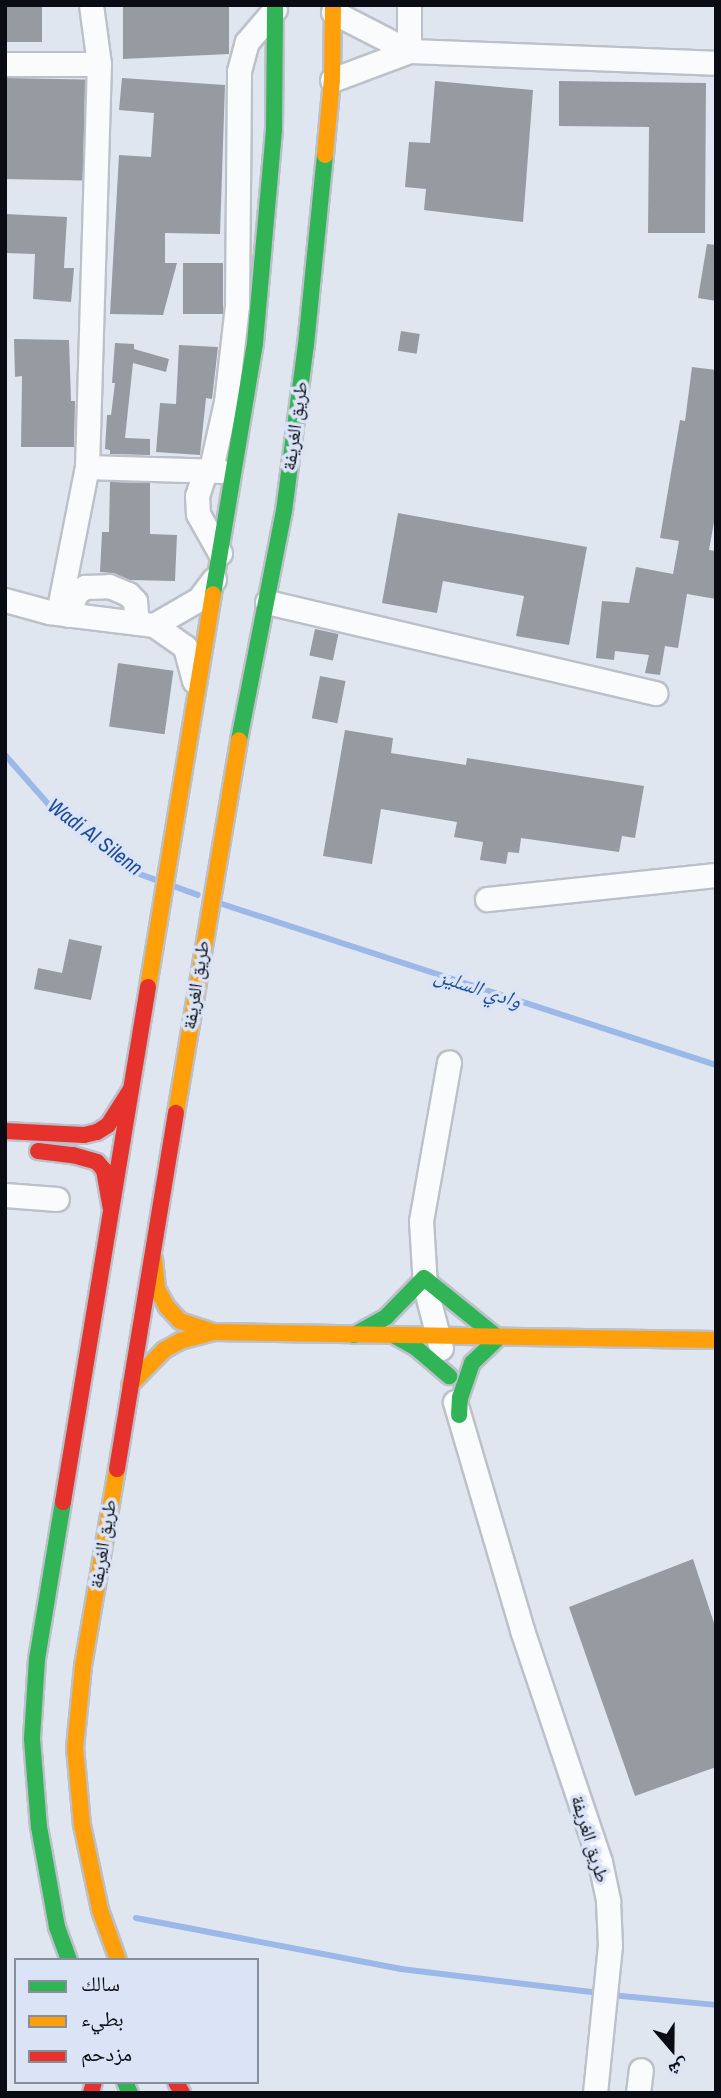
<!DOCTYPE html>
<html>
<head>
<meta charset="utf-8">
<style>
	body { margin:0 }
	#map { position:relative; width:721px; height:2098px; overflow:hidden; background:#e0e6f0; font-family:"Archivo Narrow","Noto Naskh Arabic",sans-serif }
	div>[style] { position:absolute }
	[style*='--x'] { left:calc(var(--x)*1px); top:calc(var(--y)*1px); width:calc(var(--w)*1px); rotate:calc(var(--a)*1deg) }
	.stream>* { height:6px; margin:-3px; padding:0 3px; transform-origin:3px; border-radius:3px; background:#9bb8e8 }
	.building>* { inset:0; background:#969ba2; transform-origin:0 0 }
	.roads { filter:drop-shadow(2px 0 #bcc1c9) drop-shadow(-2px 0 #bcc1c9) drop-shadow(0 2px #bcc1c9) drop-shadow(0 -2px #bcc1c9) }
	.street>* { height:23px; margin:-11.5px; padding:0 11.5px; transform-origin:11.5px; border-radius:11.5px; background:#fafbfd }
	.fast>* { height:16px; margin:-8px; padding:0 8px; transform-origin:8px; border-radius:8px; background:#30b455 }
	.slow>* { height:16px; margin:-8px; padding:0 8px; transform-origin:8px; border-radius:8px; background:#ff9f0a }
	.jam>* { height:16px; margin:-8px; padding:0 8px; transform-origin:8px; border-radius:8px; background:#e5322d }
	span { translate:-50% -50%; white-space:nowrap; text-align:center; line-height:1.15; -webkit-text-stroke:7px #dae4f6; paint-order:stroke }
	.street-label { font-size:19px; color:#090c12 }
	.water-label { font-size:21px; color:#1f4d97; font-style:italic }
	.frame { position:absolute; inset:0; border:7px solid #090c12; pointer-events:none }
	.legend { position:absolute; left:14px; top:1958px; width:245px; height:126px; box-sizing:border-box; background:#dae4f6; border:2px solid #868e9b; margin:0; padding:9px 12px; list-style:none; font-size:21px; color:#090c12 }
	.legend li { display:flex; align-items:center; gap:14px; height:35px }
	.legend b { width:35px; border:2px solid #868e9b }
	.north { position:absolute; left:637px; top:2014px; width:70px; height:70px; -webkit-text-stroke:5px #dae4f6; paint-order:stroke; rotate:160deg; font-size:19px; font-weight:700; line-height:28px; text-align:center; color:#090c12 }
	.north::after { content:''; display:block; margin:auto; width:24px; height:32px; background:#090c12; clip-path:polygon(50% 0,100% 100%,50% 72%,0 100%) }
</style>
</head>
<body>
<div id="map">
	<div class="stream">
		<div style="--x:5;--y:755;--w:68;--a:48.6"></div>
		<div style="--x:50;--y:806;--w:107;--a:38.2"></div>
		<div style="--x:134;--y:872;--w:23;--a:20"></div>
		<div style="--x:176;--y:887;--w:23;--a:20"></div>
		<div style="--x:222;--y:904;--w:520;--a:18.05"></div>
		<div style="--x:136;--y:1918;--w:270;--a:10.9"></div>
		<div style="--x:401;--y:1969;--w:200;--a:6.9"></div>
		<div style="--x:611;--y:1995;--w:105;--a:5.4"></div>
	</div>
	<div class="building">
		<div style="left:5px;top:5px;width:37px;height:37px"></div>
		<div style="clip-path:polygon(175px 5px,229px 5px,229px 54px,123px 59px,123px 7px)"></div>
		<div style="left:5px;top:78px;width:80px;height:101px;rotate:1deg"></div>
		<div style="clip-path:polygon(122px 78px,225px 85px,220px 234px,165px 233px,165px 263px,177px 263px,163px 315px,110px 314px,119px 155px,151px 157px,154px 113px,119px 110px)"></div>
		<div style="clip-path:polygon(435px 81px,533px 90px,523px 222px,424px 210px,426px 189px,405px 187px,409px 142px,430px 143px)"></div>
		<div style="clip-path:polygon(559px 81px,706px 83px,705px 233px,648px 233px,649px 127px,559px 126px)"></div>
		<div style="clip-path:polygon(5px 214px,67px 217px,64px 268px,74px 268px,71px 302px,33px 299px,35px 254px,5px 253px)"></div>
		<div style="clip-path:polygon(707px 244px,716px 245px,716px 301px,698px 298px)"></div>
		<div style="left:183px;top:263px;width:40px;height:51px"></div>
		<div style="left:401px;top:331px;width:19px;height:20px;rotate:9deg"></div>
		<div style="clip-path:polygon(14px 339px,69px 340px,71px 401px,75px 401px,74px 447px,21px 447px,22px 376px,15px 377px)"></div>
		<div style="clip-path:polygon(115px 343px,134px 344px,134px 349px,169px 359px,166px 372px,133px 363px,125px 438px,150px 439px,150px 455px,110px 454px,110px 450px,105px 449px,107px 415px,111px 415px,115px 383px,112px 383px)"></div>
		<div style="clip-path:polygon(179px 345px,218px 347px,212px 399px,206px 398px,200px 455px,156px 452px,160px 403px,176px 404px)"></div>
		<div style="clip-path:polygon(692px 367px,716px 370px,716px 511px,709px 550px,716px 551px,716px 599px,687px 594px,678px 648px,665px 646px,660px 675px,645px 673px,649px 655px,615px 651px,614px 660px,596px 658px,602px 601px,629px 603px,636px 567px,673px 574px,679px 541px,660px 538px,680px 420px,685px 421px)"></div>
		<div style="clip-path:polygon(110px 482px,150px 483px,150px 534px,177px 535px,175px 581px,130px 580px,114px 573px,100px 572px,102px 532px,109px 532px)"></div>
		<div style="clip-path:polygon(398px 513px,587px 547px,569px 645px,516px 636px,524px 596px,443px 581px,437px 613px,382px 603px)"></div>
		<div style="left:315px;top:629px;width:24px;height:27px;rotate:12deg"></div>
		<div style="left:118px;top:663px;width:56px;height:64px;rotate:8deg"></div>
		<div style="left:320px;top:676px;width:26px;height:43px;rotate:11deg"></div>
		<div style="clip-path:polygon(345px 730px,393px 738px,391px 753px,466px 765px,467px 758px,644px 786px,635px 838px,622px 836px,619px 852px,521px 838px,519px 853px,508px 852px,506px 864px,480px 860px,483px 842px,454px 837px,457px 822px,381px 809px,372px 864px,323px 856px)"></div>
		<div style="clip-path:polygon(69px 939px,102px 946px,91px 1000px,34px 989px,38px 968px,62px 973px)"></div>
		<div style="clip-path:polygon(693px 1559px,716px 1629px,716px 1767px,635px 1796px,569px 1607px)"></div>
	</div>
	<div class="roads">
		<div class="street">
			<div style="--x:333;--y:12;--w:85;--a:27.2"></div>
			<div style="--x:409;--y:51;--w:46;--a:-90"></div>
			<div style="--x:5;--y:64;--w:94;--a:0"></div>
			<div style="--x:332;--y:80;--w:82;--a:-20.6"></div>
			<div style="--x:409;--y:51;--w:307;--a:2.2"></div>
			<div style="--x:87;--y:467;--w:133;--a:1.7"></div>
			<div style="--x:220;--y:553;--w:45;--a:-119.4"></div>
			<div style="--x:198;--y:514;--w:18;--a:-93"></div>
			<div style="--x:197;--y:496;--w:23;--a:-72"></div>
			<div style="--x:204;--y:474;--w:13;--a:-51"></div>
			<div style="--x:212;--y:464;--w:64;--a:-77.3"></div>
			<div style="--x:226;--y:402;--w:98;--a:-83.5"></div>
			<div style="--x:237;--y:305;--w:234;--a:-89.5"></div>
			<div style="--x:239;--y:71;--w:30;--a:-75"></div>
			<div style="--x:247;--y:42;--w:43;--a:-49.7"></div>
			<div style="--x:5;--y:600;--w:46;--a:15.3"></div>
			<div style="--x:49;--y:612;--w:106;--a:7.1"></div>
			<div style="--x:154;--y:625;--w:38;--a:35"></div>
			<div style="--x:185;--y:647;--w:35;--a:75"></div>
			<div style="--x:267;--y:602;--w:399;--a:13.2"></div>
			<div style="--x:58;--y:613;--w:149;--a:-78.8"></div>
			<div style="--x:87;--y:467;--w:403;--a:-88.3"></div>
			<div style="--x:99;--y:64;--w:60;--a:-97.7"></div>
			<div style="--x:68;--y:615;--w:23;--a:-70"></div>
			<div style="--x:76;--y:593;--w:11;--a:-34"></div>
			<div style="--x:85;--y:587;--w:24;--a:-2"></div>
			<div style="--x:109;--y:586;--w:21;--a:23"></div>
			<div style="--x:128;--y:594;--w:10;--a:45"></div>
			<div style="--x:135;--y:601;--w:22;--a:85"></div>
			<div style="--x:154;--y:625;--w:52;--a:-30"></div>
			<div style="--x:199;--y:599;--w:25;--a:-53"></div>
			<div style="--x:487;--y:899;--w:230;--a:-6"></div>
			<div style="--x:5;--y:1195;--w:52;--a:4.4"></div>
			<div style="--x:441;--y:1348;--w:64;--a:-104.5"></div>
			<div style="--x:425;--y:1286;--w:65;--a:-93.5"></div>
			<div style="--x:421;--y:1221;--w:161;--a:-80"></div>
			<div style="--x:455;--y:1402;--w:238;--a:73.6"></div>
			<div style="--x:522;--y:1630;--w:245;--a:71.4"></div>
			<div style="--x:600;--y:1862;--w:40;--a:78"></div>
			<div style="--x:608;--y:1901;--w:44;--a:87.4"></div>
			<div style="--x:610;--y:1945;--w:149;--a:95.8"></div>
			<div style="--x:638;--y:2093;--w:23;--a:-83"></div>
		</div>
		<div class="fast">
			<div style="--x:213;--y:594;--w:254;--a:-80.5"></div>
			<div style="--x:255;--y:343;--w:215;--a:-84.9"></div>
			<div style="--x:274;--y:129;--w:124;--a:-89.5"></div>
			<div style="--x:239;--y:740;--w:233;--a:-78.9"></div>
			<div style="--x:284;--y:511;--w:167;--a:-82.5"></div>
			<div style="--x:306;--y:345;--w:191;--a:-84.3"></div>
			<div style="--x:354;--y:1335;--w:37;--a:-29"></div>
			<div style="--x:386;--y:1317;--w:54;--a:-45.7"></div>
			<div style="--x:424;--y:1278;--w:95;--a:39"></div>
			<div style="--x:498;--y:1338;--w:36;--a:136"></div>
			<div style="--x:472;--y:1363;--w:36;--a:109"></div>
			<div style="--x:460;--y:1397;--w:18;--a:93"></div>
			<div style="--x:395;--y:1336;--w:23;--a:29"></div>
			<div style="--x:415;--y:1347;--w:45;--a:40.5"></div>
			<div style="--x:63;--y:1502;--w:159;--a:99.4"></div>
			<div style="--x:37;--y:1659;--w:80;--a:93.6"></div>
			<div style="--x:32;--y:1739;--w:88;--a:85.5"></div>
			<div style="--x:39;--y:1827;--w:102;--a:79.8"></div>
			<div style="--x:57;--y:1927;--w:35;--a:70"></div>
			<div style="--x:125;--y:2082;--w:12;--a:66"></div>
		</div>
		<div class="slow">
			<div style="--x:325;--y:155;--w:75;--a:-84.7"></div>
			<div style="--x:332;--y:80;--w:75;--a:-89.2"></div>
			<div style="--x:148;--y:987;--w:398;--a:-80.6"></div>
			<div style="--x:176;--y:1113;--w:378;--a:-80.4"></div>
			<div style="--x:154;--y:1259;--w:30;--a:84"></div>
			<div style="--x:157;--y:1289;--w:21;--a:61"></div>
			<div style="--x:167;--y:1307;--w:19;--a:47"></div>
			<div style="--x:180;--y:1321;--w:35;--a:18"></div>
			<div style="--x:213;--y:1332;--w:503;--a:0.91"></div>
			<div style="--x:130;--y:1385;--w:49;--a:-45.8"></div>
			<div style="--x:164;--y:1350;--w:18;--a:-29"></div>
			<div style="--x:180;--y:1341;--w:34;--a:-15"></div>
			<div style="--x:117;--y:1469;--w:200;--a:99.8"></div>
			<div style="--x:83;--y:1666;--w:81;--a:95.6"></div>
			<div style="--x:75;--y:1747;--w:78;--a:84.9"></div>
			<div style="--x:82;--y:1825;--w:87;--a:78"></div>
			<div style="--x:100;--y:1910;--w:53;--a:70.2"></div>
		</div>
		<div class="jam">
			<div style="--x:5;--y:1131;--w:79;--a:2.9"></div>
			<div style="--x:84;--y:1135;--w:13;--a:-13"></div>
			<div style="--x:97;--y:1132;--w:13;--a:-32"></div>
			<div style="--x:108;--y:1125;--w:43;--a:-57.4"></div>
			<div style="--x:38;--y:1151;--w:35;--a:7"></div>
			<div style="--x:73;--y:1155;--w:25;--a:16"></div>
			<div style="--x:97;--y:1162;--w:11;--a:49"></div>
			<div style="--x:104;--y:1170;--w:39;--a:80"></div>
			<div style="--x:117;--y:1469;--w:361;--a:-80.6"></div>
			<div style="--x:63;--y:1502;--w:522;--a:-80.63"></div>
			<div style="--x:176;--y:2082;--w:13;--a:61"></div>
			<div style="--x:91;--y:2093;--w:11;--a:-75"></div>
		</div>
	</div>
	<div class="street-label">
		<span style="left:295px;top:426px;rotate:-82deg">طريق الغريفة</span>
		<span style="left:196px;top:985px;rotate:-81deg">طريق الغريفة</span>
		<span style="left:103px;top:1544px;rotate:-81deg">طريق الغريفة</span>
		<span style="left:590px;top:1839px;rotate:73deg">طريق الغريفة</span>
	</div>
	<div class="water-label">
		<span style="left:95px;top:837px;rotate:37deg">Wadi Al Silenn</span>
		<span style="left:478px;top:988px;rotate:18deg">وادي السلين</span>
	</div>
	<div class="frame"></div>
	<ul class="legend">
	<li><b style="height:9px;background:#30b455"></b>سالك</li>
	<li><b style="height:9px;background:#ff9f0a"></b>بطيء</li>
	<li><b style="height:9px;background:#e5322d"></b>مزدحم</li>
	</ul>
	<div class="north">ش</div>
</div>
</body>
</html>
